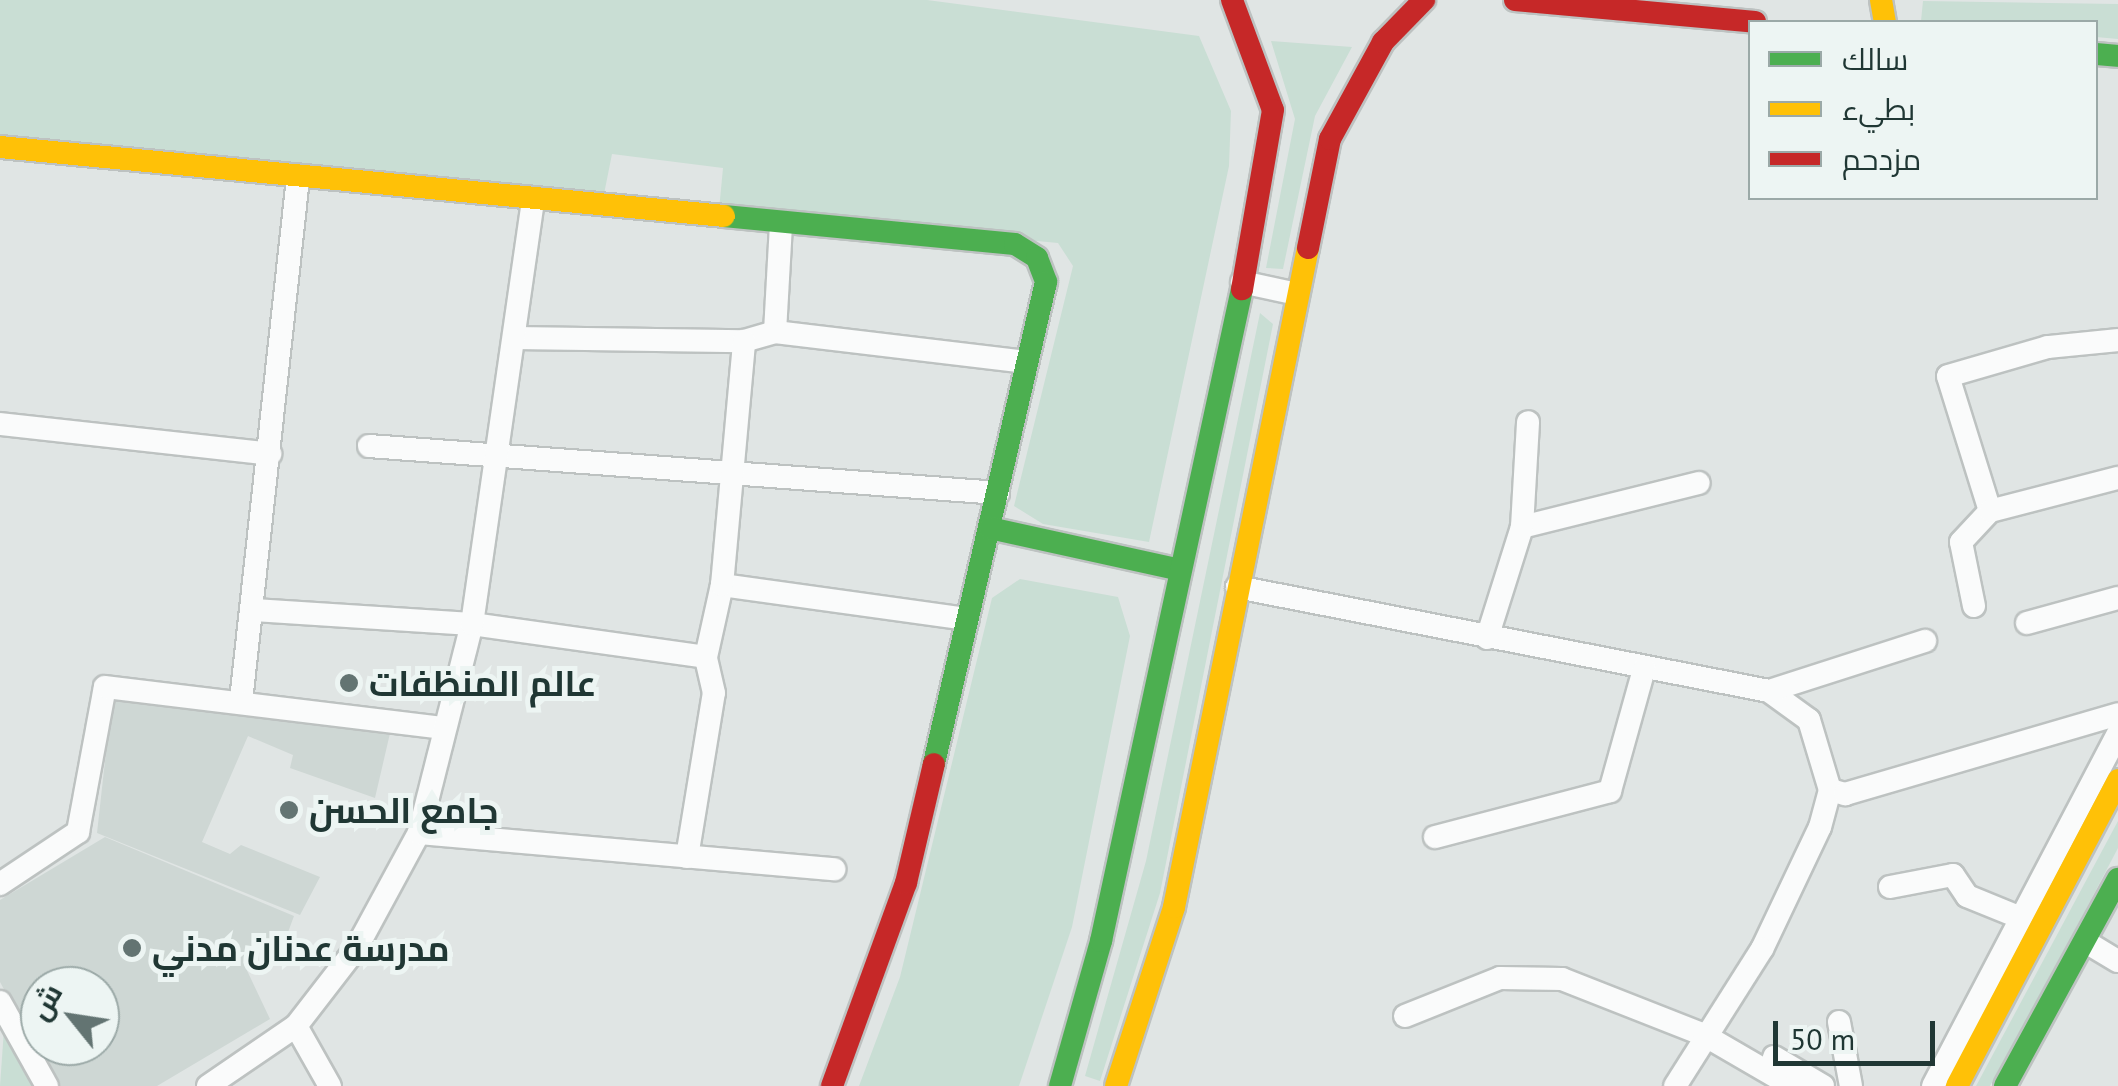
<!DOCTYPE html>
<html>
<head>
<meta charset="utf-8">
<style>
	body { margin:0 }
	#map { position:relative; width:2118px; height:1086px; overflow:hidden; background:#e0e5e4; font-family:"PT Sans",Cairo,sans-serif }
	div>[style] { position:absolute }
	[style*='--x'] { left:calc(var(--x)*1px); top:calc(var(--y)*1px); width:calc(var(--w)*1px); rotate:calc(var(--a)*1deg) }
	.built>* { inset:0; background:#ced7d4 }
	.green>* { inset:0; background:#c9ded4 }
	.roads { filter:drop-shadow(2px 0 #bdc2c1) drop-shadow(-2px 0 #bdc2c1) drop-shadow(0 2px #bdc2c1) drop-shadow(0 -2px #bdc2c1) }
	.street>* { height:22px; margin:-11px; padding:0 11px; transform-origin:11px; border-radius:11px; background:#fafbfb }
	.fast>* { height:22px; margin:-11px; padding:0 11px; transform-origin:11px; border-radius:11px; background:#4caf50 }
	.slow>* { height:22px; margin:-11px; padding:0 11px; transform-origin:11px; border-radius:11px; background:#ffc107 }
	.jam>* { height:22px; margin:-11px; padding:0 11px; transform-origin:11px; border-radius:11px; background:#c62828 }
	.dots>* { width:28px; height:28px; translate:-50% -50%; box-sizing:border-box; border:5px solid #edf5f3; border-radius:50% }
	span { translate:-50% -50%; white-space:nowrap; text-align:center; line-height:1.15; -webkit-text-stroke:10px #edf5f3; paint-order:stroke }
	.poi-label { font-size:35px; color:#203734; font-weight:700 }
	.left { translate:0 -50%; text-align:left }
	.legend { position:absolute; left:1748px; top:20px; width:350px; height:180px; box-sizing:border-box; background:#edf5f3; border:2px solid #9ba9a7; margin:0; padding:12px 18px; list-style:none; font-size:30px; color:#203734 }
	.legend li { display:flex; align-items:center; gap:20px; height:50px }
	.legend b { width:50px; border:2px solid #9ba9a7 }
	.north { position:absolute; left:20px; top:966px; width:100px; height:100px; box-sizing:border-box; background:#edf5f3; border:2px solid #9ba9a7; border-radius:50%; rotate:300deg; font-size:28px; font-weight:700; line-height:40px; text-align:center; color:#203734 }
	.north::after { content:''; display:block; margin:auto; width:35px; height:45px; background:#637472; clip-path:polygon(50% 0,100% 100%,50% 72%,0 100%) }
	.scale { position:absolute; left:1773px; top:1021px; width:162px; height:45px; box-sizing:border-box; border:5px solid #203734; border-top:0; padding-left:12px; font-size:30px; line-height:35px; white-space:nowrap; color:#203734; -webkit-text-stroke:8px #edf5f3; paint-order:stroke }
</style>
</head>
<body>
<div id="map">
	<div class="built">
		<div style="clip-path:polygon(112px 698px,391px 729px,375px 798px,290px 768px,293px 755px,248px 736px,202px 842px,230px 854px,241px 845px,320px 877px,300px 915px,97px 833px)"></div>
		<div style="clip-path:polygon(evenodd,105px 837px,294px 916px,287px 935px,243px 962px,270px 1019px,157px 1086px,56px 1086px,0 982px,0 900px,105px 837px,40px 986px,100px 986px,100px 1046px,40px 1046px,40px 986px)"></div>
	</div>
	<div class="green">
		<div style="clip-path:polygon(0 0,927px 0,1199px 36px,1231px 111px,1229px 166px,1149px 542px,1043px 524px,1014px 506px,1073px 266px,1058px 243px,719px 210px,723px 168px,612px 154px,604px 194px,0 137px)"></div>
		<div style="clip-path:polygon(1923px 1px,2118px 4px,2118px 39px,2096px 37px,2096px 22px,1921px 21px)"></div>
		<div style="clip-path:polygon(1271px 41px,1352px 47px,1315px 116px,1283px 269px,1266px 268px,1295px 119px)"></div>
		<div style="clip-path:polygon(1260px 313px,1273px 324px,1160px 893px,1100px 1081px,1085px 1076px,1146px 861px)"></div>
		<div style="clip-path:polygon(1020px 579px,1118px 597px,1130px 636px,1072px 927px,1019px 1086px,859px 1086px,900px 977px,992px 598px)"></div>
		<div style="clip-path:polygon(2118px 821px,2118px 848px,2066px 947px,1990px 1086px,1976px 1086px)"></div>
		<div style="clip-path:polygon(4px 1029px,38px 1086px,0 1086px)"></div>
	</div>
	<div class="roads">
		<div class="street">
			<div style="--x:1242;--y:282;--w:56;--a:12.3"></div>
			<div style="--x:775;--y:332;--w:107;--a:-86.8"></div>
			<div style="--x:515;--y:338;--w:229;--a:0.8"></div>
			<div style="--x:744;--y:341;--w:32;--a:-16"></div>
			<div style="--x:775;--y:332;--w:254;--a:6.8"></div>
			<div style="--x:0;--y:424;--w:272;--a:6.3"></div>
			<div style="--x:369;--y:446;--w:631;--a:4.27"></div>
			<div style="--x:1990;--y:511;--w:141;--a:-107.3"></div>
			<div style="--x:1948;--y:376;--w:104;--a:-16.2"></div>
			<div style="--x:2048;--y:347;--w:70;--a:-5.7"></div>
			<div style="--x:1522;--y:527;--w:182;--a:-14"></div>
			<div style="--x:722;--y:585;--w:248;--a:7.9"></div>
			<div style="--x:1237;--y:587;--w:542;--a:11.06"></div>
			<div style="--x:1769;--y:691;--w:49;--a:35.9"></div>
			<div style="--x:1809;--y:720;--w:73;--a:73.3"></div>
			<div style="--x:1830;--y:790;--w:38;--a:105"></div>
			<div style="--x:1820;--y:827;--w:135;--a:115.4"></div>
			<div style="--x:1762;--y:949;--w:162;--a:122.4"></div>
			<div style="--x:1974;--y:606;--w:65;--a:-101.5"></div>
			<div style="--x:1961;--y:542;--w:42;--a:-46.9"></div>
			<div style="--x:1990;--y:511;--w:132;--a:-14.5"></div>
			<div style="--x:254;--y:610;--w:218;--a:3.7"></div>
			<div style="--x:472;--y:624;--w:236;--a:8"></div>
			<div style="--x:2027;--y:623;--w:94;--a:-15.4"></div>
			<div style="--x:1487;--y:638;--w:116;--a:-72.5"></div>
			<div style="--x:1522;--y:527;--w:105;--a:-86.7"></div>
			<div style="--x:1769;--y:691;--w:164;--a:-17.8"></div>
			<div style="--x:241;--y:701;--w:526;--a:-83.78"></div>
			<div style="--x:1830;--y:790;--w:16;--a:15"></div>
			<div style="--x:1845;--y:794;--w:284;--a:-16.3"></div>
			<div style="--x:419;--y:833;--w:417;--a:5"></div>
			<div style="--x:1435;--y:837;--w:181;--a:-14.7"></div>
			<div style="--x:1610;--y:791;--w:127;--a:-74.4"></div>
			<div style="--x:687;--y:857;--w:166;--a:-80.7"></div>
			<div style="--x:714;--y:693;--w:37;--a:-103"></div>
			<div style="--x:706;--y:657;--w:74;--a:-77.5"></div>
			<div style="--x:722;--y:585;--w:245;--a:-84.8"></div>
			<div style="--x:0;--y:884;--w:94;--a:-33.7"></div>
			<div style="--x:78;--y:832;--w:147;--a:-79.5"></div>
			<div style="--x:105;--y:687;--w:339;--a:6.9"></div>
			<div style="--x:1890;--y:887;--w:64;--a:-10.8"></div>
			<div style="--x:1953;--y:875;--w:25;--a:56"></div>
			<div style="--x:1967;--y:896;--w:58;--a:22.2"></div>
			<div style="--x:2086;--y:942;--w:37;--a:31"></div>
			<div style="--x:0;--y:1002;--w:96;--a:60.8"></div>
			<div style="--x:1405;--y:1016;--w:102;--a:-21.8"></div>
			<div style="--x:1500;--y:978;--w:62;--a:0.9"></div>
			<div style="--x:1562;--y:979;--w:153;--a:21.5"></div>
			<div style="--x:1704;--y:1035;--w:102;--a:30.1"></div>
			<div style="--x:1839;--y:1022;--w:65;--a:79.4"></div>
			<div style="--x:296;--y:1026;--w:69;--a:60.5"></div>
			<div style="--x:1774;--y:1057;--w:57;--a:30.6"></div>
			<div style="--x:208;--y:1086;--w:107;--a:-34.3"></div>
			<div style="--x:296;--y:1026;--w:100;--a:-52.3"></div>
			<div style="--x:357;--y:947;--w:130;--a:-61.5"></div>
			<div style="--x:419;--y:833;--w:216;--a:-75.8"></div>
			<div style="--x:472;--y:624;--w:426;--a:-81.8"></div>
			<div style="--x:1933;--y:1086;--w:399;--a:-62.3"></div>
		</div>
		<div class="fast">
			<div style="--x:2096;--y:54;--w:22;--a:5"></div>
			<div style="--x:724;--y:216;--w:292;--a:5.5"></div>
			<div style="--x:1015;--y:244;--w:26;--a:32"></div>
			<div style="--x:1037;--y:258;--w:26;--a:69"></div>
			<div style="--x:1046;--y:282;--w:495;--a:103.1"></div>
			<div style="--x:990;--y:528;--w:190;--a:12.4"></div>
			<div style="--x:1060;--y:1086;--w:151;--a:-74.2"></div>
			<div style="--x:1101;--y:941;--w:667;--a:-77.8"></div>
			<div style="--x:2005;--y:1086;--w:236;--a:-61.4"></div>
		</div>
		<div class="slow">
			<div style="--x:1881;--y:0;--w:22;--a:80"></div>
			<div style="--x:0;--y:147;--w:727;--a:5.44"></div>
			<div style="--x:1116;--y:1086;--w:188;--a:-72"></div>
			<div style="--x:1174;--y:907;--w:672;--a:-78.51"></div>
			<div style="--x:1957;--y:1086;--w:346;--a:-62.2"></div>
		</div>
		<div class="jam">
			<div style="--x:1232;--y:0;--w:117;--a:69.6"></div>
			<div style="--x:1273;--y:110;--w:182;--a:99.8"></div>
			<div style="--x:1515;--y:0;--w:241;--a:5.2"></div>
			<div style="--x:1308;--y:248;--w:111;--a:-78.6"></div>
			<div style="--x:1330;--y:139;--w:111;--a:-61.3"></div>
			<div style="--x:1383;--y:42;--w:59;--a:-45.7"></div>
			<div style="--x:832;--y:1086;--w:216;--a:-70"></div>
			<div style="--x:906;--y:883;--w:122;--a:-76.8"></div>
		</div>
	</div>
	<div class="dots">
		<div style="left:349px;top:683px;background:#637472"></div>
		<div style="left:289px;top:810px;background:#637472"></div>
		<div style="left:132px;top:948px;background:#637472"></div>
	</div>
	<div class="poi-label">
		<span class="left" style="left:369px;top:683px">عالم المنظفات</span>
		<span class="left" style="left:309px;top:810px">جامع الحسن</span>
		<span class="left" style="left:152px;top:948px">مدرسة عدنان مدني</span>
	</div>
	<ul class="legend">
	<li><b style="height:12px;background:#4caf50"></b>سالك</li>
	<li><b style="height:12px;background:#ffc107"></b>بطيء</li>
	<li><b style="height:12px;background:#c62828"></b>مزدحم</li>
	</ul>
	<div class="north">ش</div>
	<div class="scale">50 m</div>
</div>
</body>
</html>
